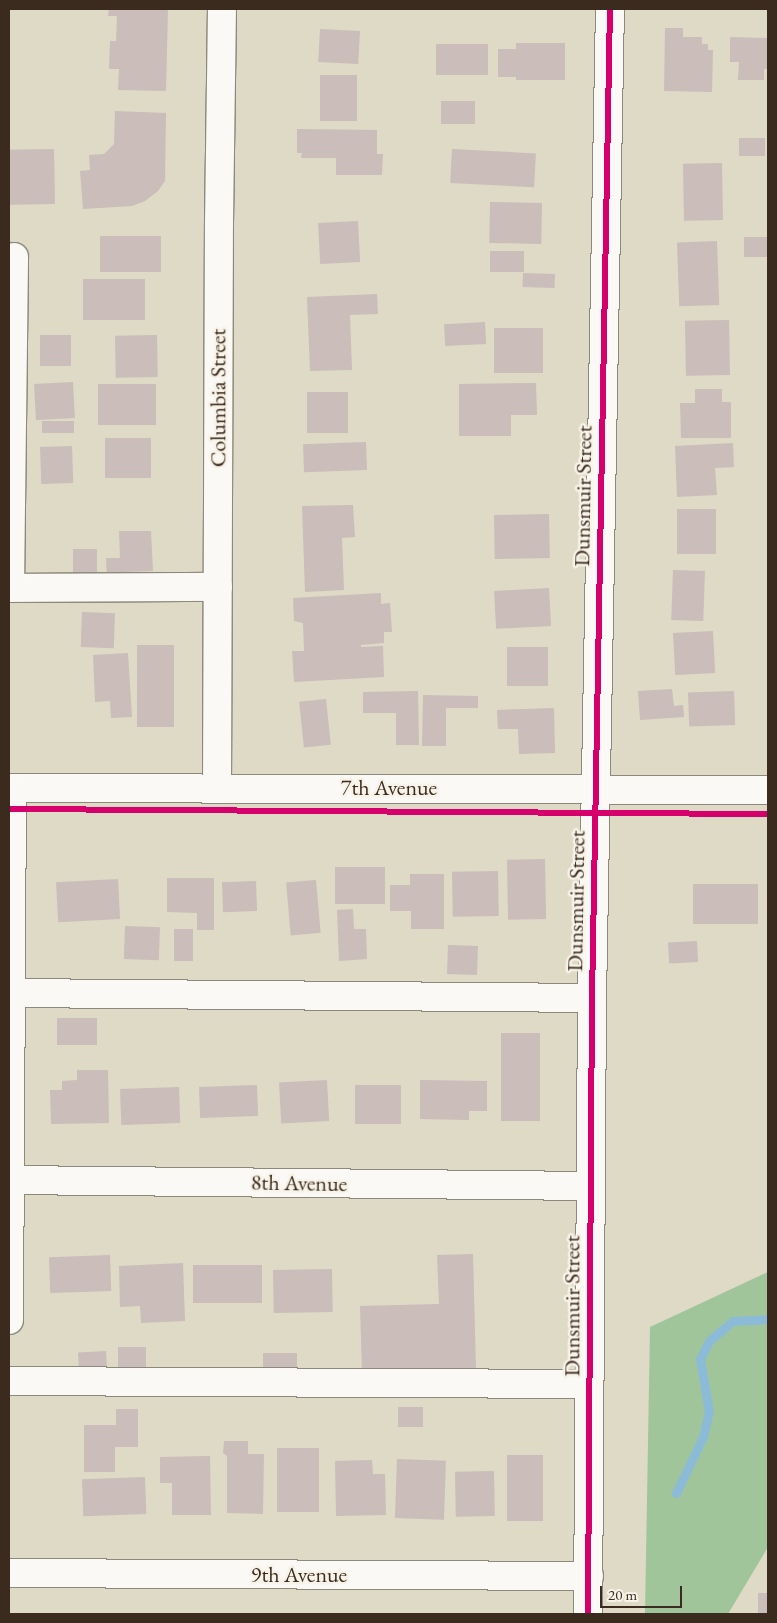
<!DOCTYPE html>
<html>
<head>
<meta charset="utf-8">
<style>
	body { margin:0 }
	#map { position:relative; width:777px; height:1623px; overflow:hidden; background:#dedac6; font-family:"EB Garamond",serif }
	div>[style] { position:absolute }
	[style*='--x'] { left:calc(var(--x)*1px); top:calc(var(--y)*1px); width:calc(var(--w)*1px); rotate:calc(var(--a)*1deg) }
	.forest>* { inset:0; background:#a1c59b }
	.stream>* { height:9px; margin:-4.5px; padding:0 4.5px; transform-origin:4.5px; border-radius:4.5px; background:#8cbbd8 }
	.building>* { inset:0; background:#cabdba; transform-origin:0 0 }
	.roads { filter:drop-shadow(1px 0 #8d887c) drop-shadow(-1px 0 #8d887c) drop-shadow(0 1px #8d887c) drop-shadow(0 -1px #8d887c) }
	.minor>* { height:28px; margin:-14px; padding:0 14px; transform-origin:14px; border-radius:14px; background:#faf9f6 }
	.cycleway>* { height:6px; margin:-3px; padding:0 3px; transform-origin:3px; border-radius:3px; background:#d6006c }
	span { translate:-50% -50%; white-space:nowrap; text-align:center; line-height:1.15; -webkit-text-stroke:5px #f7f3e8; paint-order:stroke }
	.street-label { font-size:22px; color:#3b2a1e }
	.frame { position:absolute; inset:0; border:10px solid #3b2a1e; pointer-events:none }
	.scale { position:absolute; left:600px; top:1586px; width:82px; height:22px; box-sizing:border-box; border:2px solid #3b2a1e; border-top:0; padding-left:6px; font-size:15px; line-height:18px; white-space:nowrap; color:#3b2a1e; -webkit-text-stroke:4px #f7f3e8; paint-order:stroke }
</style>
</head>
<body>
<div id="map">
	<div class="forest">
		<div style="clip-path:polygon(768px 1272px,768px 1547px,728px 1614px,645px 1614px,650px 1327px)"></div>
	</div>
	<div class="stream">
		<div style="--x:676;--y:1493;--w:62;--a:-64.3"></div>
		<div style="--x:703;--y:1437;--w:26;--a:-77"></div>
		<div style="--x:709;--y:1412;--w:54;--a:-99.6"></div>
		<div style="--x:700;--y:1359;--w:20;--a:-63"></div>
		<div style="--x:709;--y:1341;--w:31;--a:-40"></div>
		<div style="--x:733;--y:1321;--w:35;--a:-3"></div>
	</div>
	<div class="building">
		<div style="clip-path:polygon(109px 9px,168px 9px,166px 91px,118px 90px,119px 69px,109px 69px,110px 41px,116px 41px,117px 16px,108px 16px)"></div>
		<div style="clip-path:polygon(665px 28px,683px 28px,683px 37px,702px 37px,702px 44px,708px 44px,708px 50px,713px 50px,712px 92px,664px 91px)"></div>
		<div style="left:320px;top:29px;width:40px;height:33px;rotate:3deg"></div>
		<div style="clip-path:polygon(730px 37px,768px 38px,768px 69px,764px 69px,764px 80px,738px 80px,739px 62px,730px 62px)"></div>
		<div style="clip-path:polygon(516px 43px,565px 43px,565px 80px,516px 80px,516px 77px,498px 77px,498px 49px,516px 49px)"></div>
		<div style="left:488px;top:44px;width:31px;height:52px;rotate:90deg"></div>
		<div style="left:320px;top:75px;width:37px;height:46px"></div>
		<div style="left:441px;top:101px;width:34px;height:23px"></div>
		<div style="clip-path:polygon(115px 111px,166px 113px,165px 181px,158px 191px,145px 201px,132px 206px,83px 209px,80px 171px,90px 170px,89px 155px,104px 154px,114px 144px)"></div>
		<div style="clip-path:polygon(297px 129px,377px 130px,377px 154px,383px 154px,382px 175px,336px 175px,336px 158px,301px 158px,302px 153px,297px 153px)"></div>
		<div style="left:739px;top:138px;width:26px;height:18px"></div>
		<div style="left:54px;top:149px;width:55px;height:45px;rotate:89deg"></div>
		<div style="left:452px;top:149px;width:84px;height:34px;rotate:3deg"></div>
		<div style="left:722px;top:163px;width:57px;height:39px;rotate:89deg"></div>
		<div style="left:490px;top:202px;width:52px;height:41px;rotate:1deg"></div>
		<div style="left:358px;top:221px;width:41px;height:40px;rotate:87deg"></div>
		<div style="left:100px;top:236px;width:61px;height:36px"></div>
		<div style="left:768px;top:237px;width:20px;height:24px;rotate:90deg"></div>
		<div style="left:717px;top:241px;width:64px;height:40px;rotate:88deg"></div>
		<div style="left:490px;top:251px;width:34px;height:21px"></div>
		<div style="left:523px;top:273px;width:32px;height:14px;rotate:2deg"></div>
		<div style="left:83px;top:279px;width:62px;height:41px"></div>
		<div style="clip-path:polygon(377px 294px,378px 314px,350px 315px,352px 370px,310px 371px,307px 297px)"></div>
		<div style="left:729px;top:320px;width:55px;height:44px;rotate:89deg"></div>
		<div style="left:485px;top:322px;width:22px;height:41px;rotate:87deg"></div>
		<div style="left:543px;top:328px;width:45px;height:49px;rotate:90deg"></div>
		<div style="left:40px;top:335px;width:31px;height:31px"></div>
		<div style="left:157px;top:335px;width:42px;height:42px;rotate:89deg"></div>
		<div style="left:73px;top:382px;width:36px;height:39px;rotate:87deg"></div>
		<div style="clip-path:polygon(536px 383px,537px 415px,511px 415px,511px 436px,459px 436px,459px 384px)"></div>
		<div style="left:156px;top:384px;width:41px;height:58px;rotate:90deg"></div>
		<div style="clip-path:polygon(695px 389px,722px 389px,722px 402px,731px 402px,731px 438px,681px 438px,680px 403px,695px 403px)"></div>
		<div style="left:307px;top:392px;width:41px;height:41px"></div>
		<div style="left:42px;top:421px;width:32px;height:12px"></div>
		<div style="left:105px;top:438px;width:46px;height:40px"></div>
		<div style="left:366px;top:442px;width:28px;height:63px;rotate:88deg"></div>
		<div style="clip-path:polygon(733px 443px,734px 467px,715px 468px,717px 495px,677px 497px,675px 446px)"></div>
		<div style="left:72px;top:446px;width:37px;height:32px;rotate:88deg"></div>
		<div style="clip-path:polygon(353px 505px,355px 537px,342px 538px,344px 590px,305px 592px,302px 506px)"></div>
		<div style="left:677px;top:509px;width:39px;height:45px"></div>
		<div style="left:549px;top:514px;width:44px;height:55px;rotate:89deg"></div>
		<div style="clip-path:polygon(119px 531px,151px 531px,153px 571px,125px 572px,125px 581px,107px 581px,106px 558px,120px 558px)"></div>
		<div style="left:97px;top:549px;width:25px;height:24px;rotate:90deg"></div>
		<div style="left:673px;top:570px;width:32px;height:50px;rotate:2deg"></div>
		<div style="left:549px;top:588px;width:38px;height:55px;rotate:87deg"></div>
		<div style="clip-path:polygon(381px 593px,381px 604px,390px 603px,392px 632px,384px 632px,384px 643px,361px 645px,361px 647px,383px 646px,384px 677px,294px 682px,292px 651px,304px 651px,303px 623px,294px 621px,293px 598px)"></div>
		<div style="left:82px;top:612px;width:33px;height:35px;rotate:2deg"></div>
		<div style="left:713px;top:631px;width:42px;height:40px;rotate:87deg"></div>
		<div style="left:137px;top:645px;width:37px;height:82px"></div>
		<div style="left:507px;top:647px;width:41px;height:39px"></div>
		<div style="clip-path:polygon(128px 653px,132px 717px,111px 718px,110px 701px,95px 702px,93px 655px)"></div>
		<div style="clip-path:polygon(672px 689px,674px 706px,683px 705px,684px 717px,640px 720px,638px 691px)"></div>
		<div style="clip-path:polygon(418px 691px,419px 745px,396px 745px,396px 713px,363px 713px,363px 692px)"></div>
		<div style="left:734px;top:691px;width:34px;height:46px;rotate:88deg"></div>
		<div style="clip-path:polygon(423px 695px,478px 696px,478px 708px,446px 708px,446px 746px,422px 746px)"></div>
		<div style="left:326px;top:699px;width:46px;height:27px;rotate:84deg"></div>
		<div style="clip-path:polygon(554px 708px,555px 753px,519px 754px,518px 729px,498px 729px,497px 710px)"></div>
		<div style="left:545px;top:859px;width:60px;height:38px;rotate:89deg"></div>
		<div style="left:335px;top:867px;width:50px;height:37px"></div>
		<div style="left:498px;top:871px;width:45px;height:46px;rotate:89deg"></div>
		<div style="clip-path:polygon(410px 874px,444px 874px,444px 929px,411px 929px,411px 911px,390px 911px,390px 885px,410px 885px)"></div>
		<div style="clip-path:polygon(167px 878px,214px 878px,214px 930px,197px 930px,197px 913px,167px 912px)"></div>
		<div style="left:118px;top:879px;width:40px;height:62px;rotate:87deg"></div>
		<div style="left:316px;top:880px;width:53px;height:30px;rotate:85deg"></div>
		<div style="left:256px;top:881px;width:30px;height:34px;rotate:88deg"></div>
		<div style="left:758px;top:884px;width:40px;height:65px;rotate:90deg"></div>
		<div style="clip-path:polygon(353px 909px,354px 929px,366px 929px,367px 959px,339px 961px,337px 910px)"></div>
		<div style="left:125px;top:926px;width:35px;height:33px;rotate:2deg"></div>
		<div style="left:174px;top:929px;width:19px;height:32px"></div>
		<div style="left:697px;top:941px;width:21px;height:29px;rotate:87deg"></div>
		<div style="left:448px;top:945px;width:30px;height:29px;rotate:2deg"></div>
		<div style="left:57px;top:1018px;width:40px;height:27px"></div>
		<div style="left:501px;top:1033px;width:39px;height:88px"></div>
		<div style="clip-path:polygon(77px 1070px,108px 1070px,109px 1123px,51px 1124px,50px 1090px,62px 1090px,62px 1081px,77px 1080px)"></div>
		<div style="left:327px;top:1080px;width:41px;height:48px;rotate:87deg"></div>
		<div style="clip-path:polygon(420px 1080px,487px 1081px,487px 1111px,469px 1111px,469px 1120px,420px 1119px)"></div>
		<div style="left:257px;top:1085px;width:31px;height:58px;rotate:88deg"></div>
		<div style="left:355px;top:1085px;width:46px;height:39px"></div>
		<div style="left:179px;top:1087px;width:36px;height:59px;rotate:88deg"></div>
		<div style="clip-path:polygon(473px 1254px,476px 1369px,362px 1372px,360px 1306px,439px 1304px,437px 1255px)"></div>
		<div style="left:110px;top:1255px;width:36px;height:61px;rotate:88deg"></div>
		<div style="clip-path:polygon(183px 1263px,185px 1321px,141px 1323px,140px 1306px,120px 1307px,119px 1266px)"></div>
		<div style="left:262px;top:1265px;width:38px;height:69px;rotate:90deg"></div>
		<div style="left:332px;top:1269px;width:43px;height:59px;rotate:89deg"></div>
		<div style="left:118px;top:1347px;width:28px;height:27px"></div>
		<div style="left:106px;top:1351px;width:20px;height:28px;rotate:87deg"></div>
		<div style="left:263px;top:1353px;width:34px;height:15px"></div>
		<div style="left:398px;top:1407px;width:25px;height:20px"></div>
		<div style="clip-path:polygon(116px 1409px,138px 1409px,138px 1447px,115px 1447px,115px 1472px,84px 1472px,84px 1425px,116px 1425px)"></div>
		<div style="clip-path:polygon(224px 1441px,248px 1441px,248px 1454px,264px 1454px,263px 1514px,227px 1513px,227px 1456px,223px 1453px)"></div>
		<div style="left:277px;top:1448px;width:42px;height:64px"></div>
		<div style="left:507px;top:1455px;width:36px;height:66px"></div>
		<div style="clip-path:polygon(210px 1456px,211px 1515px,172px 1515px,172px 1483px,160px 1483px,160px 1457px)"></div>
		<div style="left:397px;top:1459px;width:49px;height:59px;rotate:2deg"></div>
		<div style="clip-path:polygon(372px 1460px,373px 1474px,385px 1474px,386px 1515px,336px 1516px,335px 1461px)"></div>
		<div style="left:494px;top:1471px;width:45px;height:39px;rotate:89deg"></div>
		<div style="left:145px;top:1477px;width:37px;height:63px;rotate:88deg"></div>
		<div style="left:758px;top:1593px;width:10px;height:21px"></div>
	</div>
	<div class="roads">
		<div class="minor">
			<div style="--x:9;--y:588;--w:209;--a:-0.3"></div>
			<div style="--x:10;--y:588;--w:331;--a:-89.3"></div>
			<div style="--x:9;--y:788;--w:759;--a:0.15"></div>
			<div style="--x:217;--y:788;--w:565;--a:-89.8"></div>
			<div style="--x:219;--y:223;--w:214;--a:-89.2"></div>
			<div style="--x:11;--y:993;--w:581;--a:0.49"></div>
			<div style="--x:9;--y:1180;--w:580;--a:0.59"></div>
			<div style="--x:9;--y:1320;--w:532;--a:-89.68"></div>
			<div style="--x:9;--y:1381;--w:580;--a:0.3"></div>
			<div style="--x:9;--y:1573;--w:580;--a:0.3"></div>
			<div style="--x:588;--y:1614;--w:616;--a:-89.63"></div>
			<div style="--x:592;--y:998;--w:989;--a:-88.96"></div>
		</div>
	</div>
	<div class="cycleway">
		<div style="--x:9;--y:809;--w:759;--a:0.38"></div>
		<div style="--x:588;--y:1614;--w:616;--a:-89.63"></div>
		<div style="--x:592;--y:998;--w:989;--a:-88.96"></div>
	</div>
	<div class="street-label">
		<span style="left:218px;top:398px;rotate:-90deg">Columbia Street</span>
		<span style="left:583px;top:496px;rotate:-89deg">Dunsmuir Street</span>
		<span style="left:389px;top:788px">7th Avenue</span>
		<span style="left:576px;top:901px;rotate:-89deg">Dunsmuir Street</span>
		<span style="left:299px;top:1183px;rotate:1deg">8th Avenue</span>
		<span style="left:572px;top:1306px;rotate:-90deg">Dunsmuir Street</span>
		<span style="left:299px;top:1575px">9th Avenue</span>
	</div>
	<div class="frame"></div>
	<div class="scale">20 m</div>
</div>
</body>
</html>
